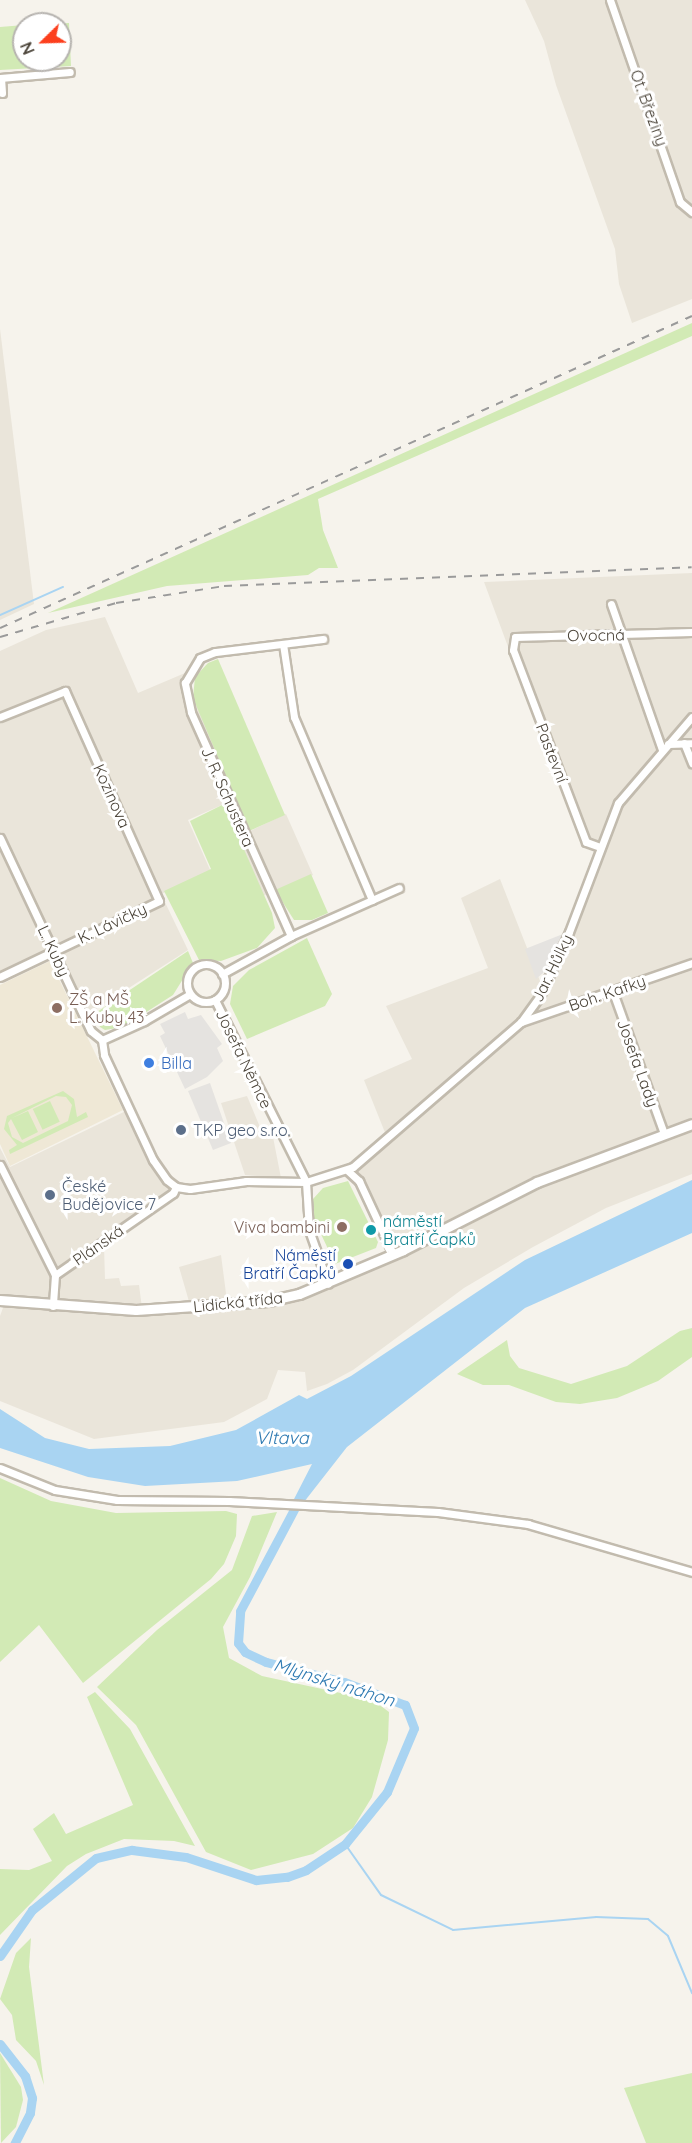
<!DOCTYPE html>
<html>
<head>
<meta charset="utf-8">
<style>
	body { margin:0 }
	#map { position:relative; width:692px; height:2143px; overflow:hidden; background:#f6f3ec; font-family:Quicksand,sans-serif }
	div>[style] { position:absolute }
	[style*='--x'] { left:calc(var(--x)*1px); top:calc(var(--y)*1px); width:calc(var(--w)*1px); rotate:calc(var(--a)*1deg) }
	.residential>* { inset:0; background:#eae5da }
	.education>* { inset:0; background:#efe8d6 }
	.green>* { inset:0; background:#d2eab5; transform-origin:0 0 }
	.parking>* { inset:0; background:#e5e3e0 }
	.water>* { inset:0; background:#a9d4f2 }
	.stream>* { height:2px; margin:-1px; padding:0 1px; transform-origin:1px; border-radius:1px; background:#a9d4f2 }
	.canal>* { height:9px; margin:-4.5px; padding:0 4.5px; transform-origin:4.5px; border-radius:4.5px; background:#a9d4f2 }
	.roads { filter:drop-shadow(2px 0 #c2bbae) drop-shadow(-2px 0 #c2bbae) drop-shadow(0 2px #c2bbae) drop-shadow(0 -2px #c2bbae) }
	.minor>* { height:7px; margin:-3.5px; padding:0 3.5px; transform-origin:3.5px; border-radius:3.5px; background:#fff }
	.minor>.ring { margin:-3.5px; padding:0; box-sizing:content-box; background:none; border:7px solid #fff; border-radius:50% }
	.tertiary>* { height:9px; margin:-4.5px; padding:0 4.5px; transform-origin:4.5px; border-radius:4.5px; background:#fff }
	.rail>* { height:2px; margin-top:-1px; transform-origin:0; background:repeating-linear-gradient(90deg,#9a9a9a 0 8px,transparent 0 16px) }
	.dots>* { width:16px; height:16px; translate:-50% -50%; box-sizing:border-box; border:3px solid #fff; border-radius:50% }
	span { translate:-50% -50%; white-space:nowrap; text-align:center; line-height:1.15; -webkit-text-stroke:6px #fff; paint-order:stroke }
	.street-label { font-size:16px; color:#4b4439 }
	.education-label { font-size:16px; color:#785e54 }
	.left { translate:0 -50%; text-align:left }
	.right { translate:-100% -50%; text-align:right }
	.shop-label { font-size:16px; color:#366cbe }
	.service-label { font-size:16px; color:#4e5e75 }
	.culture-label { font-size:16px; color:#0d838f }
	.transit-label { font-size:16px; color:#164399 }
	.water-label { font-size:18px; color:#2e7ab2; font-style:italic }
	.north { position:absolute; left:12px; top:12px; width:60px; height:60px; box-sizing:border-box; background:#fff; border:2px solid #b7b4b0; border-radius:50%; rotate:247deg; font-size:16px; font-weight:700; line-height:24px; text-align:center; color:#4b4439 }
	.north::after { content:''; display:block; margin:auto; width:21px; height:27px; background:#fc3f1d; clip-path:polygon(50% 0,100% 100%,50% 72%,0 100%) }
</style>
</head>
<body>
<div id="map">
	<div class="residential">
		<div style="clip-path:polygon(525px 0,692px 0,692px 299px,632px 323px,619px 284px,615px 249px,556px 85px,544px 41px)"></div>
		<div style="clip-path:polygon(0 329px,34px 604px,0 620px)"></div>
		<div style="clip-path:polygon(692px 573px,692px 1174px,606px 1208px,533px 1247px,464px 1288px,353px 1370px,327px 1384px,307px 1391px,305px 1372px,278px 1370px,267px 1399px,224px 1422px,94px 1439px,0 1401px,0 1316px,4px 1305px,0 1305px,0 1148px,10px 1167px,132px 1108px,161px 1167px,178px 1183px,177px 1196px,104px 1247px,105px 1279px,119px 1278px,121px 1286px,139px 1285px,142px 1308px,190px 1305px,179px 1267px,221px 1255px,227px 1301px,268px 1299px,323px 1282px,396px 1249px,355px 1169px,386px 1135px,364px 1080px,412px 1059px,386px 1006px,488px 968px,461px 898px,500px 879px,540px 981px,569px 922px,594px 851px,581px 843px,484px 582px)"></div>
		<div style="clip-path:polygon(105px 617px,138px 693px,185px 673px,250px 831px,286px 814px,313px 875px,263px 896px,224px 804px,188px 820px,211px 872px,161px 894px,188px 950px,82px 1018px,54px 956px,0 981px,0 651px,46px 630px)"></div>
		<div style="clip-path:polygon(247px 1096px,265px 1139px,273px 1137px,281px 1178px,245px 1175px,221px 1103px)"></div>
	</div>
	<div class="education">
		<div style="clip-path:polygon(50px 961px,123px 1110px,10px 1166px,0 1144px,0 985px)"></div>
	</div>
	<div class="green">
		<div style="clip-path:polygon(69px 23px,71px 66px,0 70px,0 27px,24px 25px,24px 60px,60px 60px,60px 24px,46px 24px)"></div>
		<div style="clip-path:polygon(692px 323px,692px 336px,318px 499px,323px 530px,338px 568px,319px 568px,308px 575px,167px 586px,48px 613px)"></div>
		<div style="clip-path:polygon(218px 659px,285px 815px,249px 831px,193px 698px,195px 677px,208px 663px)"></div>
		<div style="clip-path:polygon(224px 804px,272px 913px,275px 928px,257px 948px,221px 961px,199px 960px,164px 891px,211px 869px,190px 821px)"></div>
		<div style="clip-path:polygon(311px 874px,328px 913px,312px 920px,294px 920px,275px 890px)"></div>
		<div style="clip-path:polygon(307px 938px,332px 994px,325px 1006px,247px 1039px,230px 1004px,233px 986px,249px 970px)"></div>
		<div style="clip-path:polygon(188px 951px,193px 963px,173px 995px,123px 1027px,105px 1030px,100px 1027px,94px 1014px)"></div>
		<div style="clip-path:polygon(evenodd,63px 1091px,74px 1099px,77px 1117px,86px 1112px,88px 1117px,10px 1154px,9px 1150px,17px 1145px,4px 1129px,7px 1116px,63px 1091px,56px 1096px,66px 1097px,72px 1105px,68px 1121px,23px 1143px,12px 1137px,8px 1123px,11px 1119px,22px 1140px,38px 1132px,28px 1111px,12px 1118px,56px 1096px)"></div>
		<div style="left:50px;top:1101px;width:23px;height:19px;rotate:65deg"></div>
		<div style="clip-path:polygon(348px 1181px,378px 1242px,376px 1248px,335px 1264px,314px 1219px,313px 1199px,323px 1188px)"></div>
		<div style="clip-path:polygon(692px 1328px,692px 1357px,658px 1381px,617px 1398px,580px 1404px,556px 1402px,509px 1385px,483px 1385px,457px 1374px,507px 1340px,510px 1356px,519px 1368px,571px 1384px,627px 1366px,680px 1331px)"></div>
		<div style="clip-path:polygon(0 1478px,51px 1501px,116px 1513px,226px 1511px,237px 1514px,236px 1536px,224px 1564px,211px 1579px,83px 1683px,39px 1625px,0 1662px)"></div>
		<div style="clip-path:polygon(277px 1512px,250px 1577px,223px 1627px,229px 1658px,262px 1676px,373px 1700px,389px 1712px,388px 1740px,372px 1797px,353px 1828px,313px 1854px,251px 1870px,206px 1852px,136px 1725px,97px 1687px,157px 1630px,232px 1570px,252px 1516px)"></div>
		<div style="clip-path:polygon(95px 1692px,130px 1729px,195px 1846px,174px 1841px,124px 1839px,86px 1854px,67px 1866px,0 1935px,0 1869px,29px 1870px,52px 1861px,33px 1829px,54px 1813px,66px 1834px,133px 1805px,87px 1697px)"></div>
		<div style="clip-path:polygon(31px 1938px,29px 1967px,44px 2085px,36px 2061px,16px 2040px,12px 2015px,0 1999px,16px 1953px)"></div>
		<div style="clip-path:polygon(0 2053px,21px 2087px,23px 2100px,16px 2127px,1px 2143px)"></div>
		<div style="clip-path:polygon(692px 2073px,692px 2143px,646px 2143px,624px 2088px)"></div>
	</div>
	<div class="parking">
		<div style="clip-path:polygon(563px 934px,543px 973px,536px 979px,525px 949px)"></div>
		<div style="clip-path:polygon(185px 1012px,188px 1019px,201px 1015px,222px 1044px,217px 1048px,223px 1061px,207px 1077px,185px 1089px,160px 1036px,165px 1033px,160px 1024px)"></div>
		<div style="clip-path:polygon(210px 1083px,231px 1143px,213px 1150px,188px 1091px)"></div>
	</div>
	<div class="water">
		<div style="clip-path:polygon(692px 1180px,692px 1233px,525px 1308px,347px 1447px,304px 1502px,293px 1501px,312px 1464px,237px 1481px,145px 1486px,88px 1477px,0 1448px,0 1409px,45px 1438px,89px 1449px,170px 1446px,236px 1430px,299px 1395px,307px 1399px,351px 1376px,525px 1260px)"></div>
	</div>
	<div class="stream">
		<div style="--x:0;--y:615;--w:69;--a:-24"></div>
		<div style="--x:345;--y:1844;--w:62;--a:54.8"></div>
		<div style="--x:381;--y:1895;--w:80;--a:25.9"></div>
		<div style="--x:453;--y:1930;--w:144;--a:-5.2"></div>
		<div style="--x:596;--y:1917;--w:52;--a:2.2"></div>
		<div style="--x:648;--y:1919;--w:26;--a:40"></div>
		<div style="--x:668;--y:1936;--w:62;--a:67.2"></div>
	</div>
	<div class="canal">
		<div style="--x:0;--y:1956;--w:56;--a:-55.2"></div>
		<div style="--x:32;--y:1910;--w:82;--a:-39.1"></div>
		<div style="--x:96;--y:1858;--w:37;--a:-13"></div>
		<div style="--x:132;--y:1850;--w:54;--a:7.4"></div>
		<div style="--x:186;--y:1857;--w:74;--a:18.2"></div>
		<div style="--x:256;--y:1880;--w:31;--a:-6"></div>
		<div style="--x:287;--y:1877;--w:20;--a:-20"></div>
		<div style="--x:306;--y:1870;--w:47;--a:-33.7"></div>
		<div style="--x:345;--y:1844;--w:67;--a:-51.1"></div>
		<div style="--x:387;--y:1792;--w:69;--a:-67.1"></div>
		<div style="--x:414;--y:1728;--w:25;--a:-111"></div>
		<div style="--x:405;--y:1705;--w:65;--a:-159.3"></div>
		<div style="--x:344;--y:1682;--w:81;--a:-165.6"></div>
		<div style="--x:266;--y:1662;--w:23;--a:-155"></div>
		<div style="--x:245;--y:1652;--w:11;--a:-128"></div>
		<div style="--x:238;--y:1643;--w:32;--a:-86"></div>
		<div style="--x:240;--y:1611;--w:128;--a:-62"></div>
		<div style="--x:0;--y:2044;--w:41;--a:52"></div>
		<div style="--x:25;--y:2076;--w:23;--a:72"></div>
		<div style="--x:32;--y:2098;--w:15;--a:98"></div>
		<div style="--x:30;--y:2113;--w:34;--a:117"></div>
	</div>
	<div class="roads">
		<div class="minor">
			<div style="--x:610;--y:0;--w:214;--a:70.9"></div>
			<div style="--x:680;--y:202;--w:16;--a:40"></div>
			<div style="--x:0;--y:78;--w:70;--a:-4.9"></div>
			<div style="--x:1;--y:78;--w:15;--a:86"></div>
			<div style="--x:611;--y:604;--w:155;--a:70.7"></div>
			<div style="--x:283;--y:644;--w:74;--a:81.4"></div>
			<div style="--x:294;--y:717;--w:199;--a:66.9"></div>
			<div style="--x:0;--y:717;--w:70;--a:-21.8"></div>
			<div style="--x:65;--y:691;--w:230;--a:65.9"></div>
			<div style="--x:159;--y:901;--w:176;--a:154.5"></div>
			<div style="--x:684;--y:743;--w:22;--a:68"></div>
			<div style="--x:668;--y:744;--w:24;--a:-2"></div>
			<div style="--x:0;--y:838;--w:213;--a:64.8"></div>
			<div style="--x:91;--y:1031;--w:14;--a:39"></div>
			<div style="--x:102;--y:1040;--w:15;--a:82"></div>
			<div style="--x:104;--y:1055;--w:116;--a:65"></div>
			<div style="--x:153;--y:1160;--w:24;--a:55"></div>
			<div style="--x:167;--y:1180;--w:11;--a:38"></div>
			<div style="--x:176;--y:1187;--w:14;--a:8"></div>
			<div style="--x:190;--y:1189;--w:57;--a:-8.1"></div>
			<div style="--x:246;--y:1181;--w:60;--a:1"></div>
			<div style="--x:306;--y:1182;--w:49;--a:-17.7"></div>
			<div style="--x:353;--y:1167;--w:222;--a:-40.8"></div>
			<div style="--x:521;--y:1022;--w:32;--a:-54"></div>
			<div style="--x:540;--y:996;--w:70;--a:-65.6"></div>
			<div style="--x:569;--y:932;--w:138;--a:-69.2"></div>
			<div style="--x:618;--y:803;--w:113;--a:-49.3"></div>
			<div style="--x:600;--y:847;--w:15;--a:-160"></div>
			<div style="--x:586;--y:842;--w:205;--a:-110.8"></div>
			<div style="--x:513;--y:650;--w:13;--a:-81"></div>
			<div style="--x:515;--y:637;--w:177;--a:-1.6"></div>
			<div style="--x:291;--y:936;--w:245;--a:-114.1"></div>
			<div style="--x:191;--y:712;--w:30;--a:-102"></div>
			<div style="--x:185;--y:683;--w:29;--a:-59"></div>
			<div style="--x:200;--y:658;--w:16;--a:-22"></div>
			<div style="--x:215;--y:652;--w:109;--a:-6.9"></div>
			<div class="ring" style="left:187px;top:964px;width:31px;height:31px"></div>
			<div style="--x:222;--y:974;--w:79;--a:-28.8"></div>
			<div style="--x:291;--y:936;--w:118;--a:-24"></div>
			<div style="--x:613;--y:992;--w:151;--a:70.2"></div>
			<div style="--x:215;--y:1000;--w:203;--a:63.4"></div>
			<div style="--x:306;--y:1182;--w:48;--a:86.4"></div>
			<div style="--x:309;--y:1230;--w:57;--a:70.6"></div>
			<div style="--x:521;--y:1022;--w:181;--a:-19"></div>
			<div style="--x:102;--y:1040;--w:46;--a:-24.3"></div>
			<div style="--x:144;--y:1021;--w:53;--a:-30.4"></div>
			<div style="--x:0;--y:1165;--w:123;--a:63.4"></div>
			<div style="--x:55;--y:1275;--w:31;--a:94"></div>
			<div style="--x:348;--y:1171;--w:15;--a:42"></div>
			<div style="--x:359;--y:1181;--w:81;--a:65"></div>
			<div style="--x:55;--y:1275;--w:144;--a:-34.8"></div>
			<div style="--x:173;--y:1193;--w:7;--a:-63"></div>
			<div style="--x:0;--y:1468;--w:59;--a:21.8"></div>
			<div style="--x:55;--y:1490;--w:63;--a:9.2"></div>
			<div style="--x:117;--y:1500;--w:112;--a:0.5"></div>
			<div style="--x:229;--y:1501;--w:209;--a:3"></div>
			<div style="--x:438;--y:1512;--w:91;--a:7.6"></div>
			<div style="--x:528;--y:1524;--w:171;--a:16.3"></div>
		</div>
		<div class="tertiary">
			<div style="--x:0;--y:1300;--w:136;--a:4.2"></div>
			<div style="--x:136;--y:1310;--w:132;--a:-3.9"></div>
			<div style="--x:268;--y:1301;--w:32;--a:-13"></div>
			<div style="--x:299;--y:1294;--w:113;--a:-22.9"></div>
			<div style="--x:403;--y:1250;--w:150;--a:-26.9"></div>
			<div style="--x:537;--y:1182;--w:165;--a:-20.5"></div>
		</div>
	</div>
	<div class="rail">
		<div style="--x:0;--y:628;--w:759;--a:-24.27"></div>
		<div style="--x:0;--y:637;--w:121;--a:-16.3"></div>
		<div style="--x:116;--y:603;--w:109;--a:-8.9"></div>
		<div style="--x:224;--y:586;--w:468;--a:-2.3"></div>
	</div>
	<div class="dots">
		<div style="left:57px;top:1008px;background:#8d6e63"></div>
		<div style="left:149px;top:1063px;background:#3f7fe0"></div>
		<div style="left:181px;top:1130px;background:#5c6f8a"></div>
		<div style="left:50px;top:1195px;background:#5c6f8a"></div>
		<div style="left:342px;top:1227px;background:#8d6e63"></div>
		<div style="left:371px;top:1230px;background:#0f9aa8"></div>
		<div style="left:348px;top:1264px;background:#1a4fb4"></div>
	</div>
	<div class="street-label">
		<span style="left:649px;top:108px;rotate:70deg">Ot. Březiny</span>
		<span style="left:596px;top:635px;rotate:-1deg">Ovocná</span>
		<span style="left:552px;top:753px;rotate:69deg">Pastevní</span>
		<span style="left:112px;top:796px;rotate:66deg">Kozinova</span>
		<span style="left:228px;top:797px;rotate:66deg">J. R. Schustera</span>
		<span style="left:112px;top:923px;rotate:-25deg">K. Lávičky</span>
		<span style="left:54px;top:951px;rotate:65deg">L. Kuby</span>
		<span style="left:552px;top:968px;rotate:-64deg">Jar. Hůlky</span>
		<span style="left:607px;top:993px;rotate:-19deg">Boh. Kafky</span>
		<span style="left:244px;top:1059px;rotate:64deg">Josefa Němce</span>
		<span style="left:638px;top:1063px;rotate:70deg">Josefa Lady</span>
		<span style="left:98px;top:1245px;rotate:-35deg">Plánská</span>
		<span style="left:238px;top:1302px;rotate:-6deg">Lidická třída</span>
	</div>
	<div class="education-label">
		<span class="left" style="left:69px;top:1008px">ZŠ a MŠ<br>L. Kuby 43</span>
		<span class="right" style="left:330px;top:1227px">Viva bambini</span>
	</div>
	<div class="shop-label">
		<span class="left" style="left:161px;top:1063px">Billa</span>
	</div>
	<div class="service-label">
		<span class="left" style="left:193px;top:1130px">TKP geo s.r.o.</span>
		<span class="left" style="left:62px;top:1195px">České<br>Budějovice 7</span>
	</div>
	<div class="culture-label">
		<span class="left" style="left:383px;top:1230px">náměstí<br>Bratří Čapků</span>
	</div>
	<div class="transit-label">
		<span class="right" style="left:336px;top:1264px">Náměstí<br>Bratří Čapků</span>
	</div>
	<div class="water-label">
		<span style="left:282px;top:1438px">Vltava</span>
		<span style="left:334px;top:1683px;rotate:17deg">Mlýnský náhon</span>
	</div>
	<div class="north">N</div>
</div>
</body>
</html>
